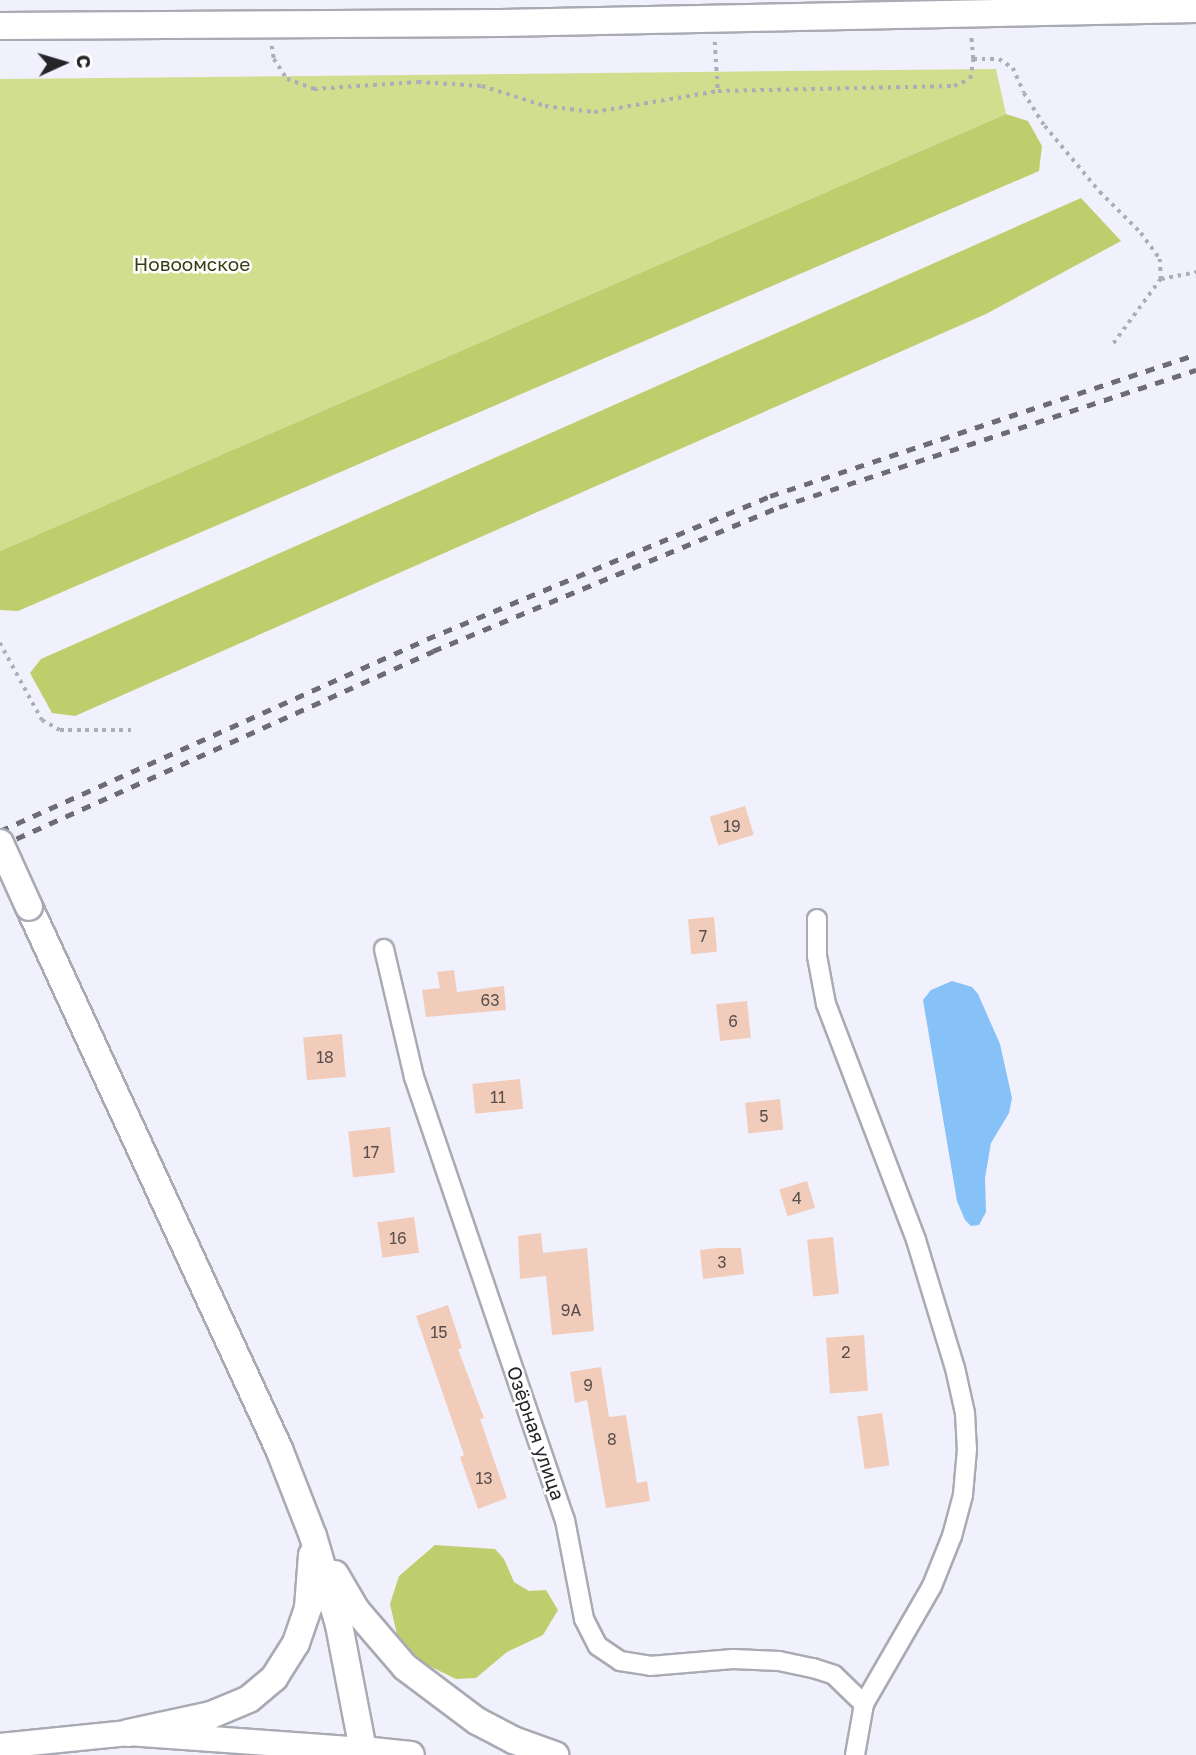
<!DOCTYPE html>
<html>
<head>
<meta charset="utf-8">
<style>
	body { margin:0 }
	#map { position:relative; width:1196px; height:1755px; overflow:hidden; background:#f0f1fc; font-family:"Golos Text",sans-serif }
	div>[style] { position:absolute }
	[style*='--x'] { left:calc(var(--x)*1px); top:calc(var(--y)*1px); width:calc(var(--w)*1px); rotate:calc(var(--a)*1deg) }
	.green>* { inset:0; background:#d1de8e }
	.forest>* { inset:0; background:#bfce6c }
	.water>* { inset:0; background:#86c1f8 }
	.building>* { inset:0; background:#f2ccba; transform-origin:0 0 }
	.path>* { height:3.5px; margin-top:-1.75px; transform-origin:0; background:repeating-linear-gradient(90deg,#acadb6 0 3.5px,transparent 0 8.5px) }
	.roads { filter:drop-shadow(2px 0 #a9aab4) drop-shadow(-2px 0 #a9aab4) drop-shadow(0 2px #a9aab4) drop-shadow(0 -2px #a9aab4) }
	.street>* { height:18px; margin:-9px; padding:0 9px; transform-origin:9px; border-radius:9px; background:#fff }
	.secondary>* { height:24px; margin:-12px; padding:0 12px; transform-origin:12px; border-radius:12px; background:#fff }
	.primary>* { height:26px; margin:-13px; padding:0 13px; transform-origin:13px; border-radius:13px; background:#fff }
	.rail>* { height:5px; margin-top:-2.5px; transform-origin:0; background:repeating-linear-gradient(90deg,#6c6c72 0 9px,transparent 0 18px) }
	.bridges { filter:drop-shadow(2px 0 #a9aab4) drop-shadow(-2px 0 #a9aab4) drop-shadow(0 2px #a9aab4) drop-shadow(0 -2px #a9aab4) }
	.primary-bridge>* { height:26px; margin:-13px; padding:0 13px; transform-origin:13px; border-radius:13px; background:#fff }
	span { translate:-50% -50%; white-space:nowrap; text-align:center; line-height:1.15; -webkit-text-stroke:5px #fff; paint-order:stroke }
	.number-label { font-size:16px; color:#584f4d }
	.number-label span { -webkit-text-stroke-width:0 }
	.park-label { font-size:19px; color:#373d14 }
	.street-label { font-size:19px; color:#252529 }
	.north { position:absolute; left:28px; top:28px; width:70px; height:70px; -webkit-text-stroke:5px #fff; paint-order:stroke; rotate:86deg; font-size:19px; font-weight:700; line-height:28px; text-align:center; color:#252529 }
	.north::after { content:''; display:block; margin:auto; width:24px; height:32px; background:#252529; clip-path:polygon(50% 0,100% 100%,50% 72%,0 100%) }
</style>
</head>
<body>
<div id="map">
	<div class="green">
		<div style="clip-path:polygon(996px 69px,1006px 114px,0 551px,0 79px)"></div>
	</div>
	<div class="forest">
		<div style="clip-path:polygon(1006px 114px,1028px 121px,1042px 146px,1039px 171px,18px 611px,0 610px,0 551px)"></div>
		<div style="clip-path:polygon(1081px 198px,1121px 241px,986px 314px,75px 716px,52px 713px,30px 673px,41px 659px)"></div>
		<div style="clip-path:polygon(435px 1545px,495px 1549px,504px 1559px,514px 1582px,529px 1591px,546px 1590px,558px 1610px,543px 1635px,507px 1652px,476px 1678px,456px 1679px,423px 1663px,398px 1639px,390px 1604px,399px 1576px)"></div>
	</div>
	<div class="water">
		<div style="clip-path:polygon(952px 981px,972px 987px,978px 994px,1000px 1044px,1012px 1098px,1009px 1113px,991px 1143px,985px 1178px,986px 1212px,979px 1225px,971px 1226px,965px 1220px,957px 1201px,923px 1000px,931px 990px)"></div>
	</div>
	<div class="building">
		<div style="left:745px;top:806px;width:30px;height:37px;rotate:73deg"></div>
		<div style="left:714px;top:917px;width:35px;height:26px;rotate:85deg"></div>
		<div style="clip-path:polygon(454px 970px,457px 992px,504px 986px,506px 1010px,426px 1017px,422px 990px,440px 988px,437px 972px)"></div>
		<div style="left:747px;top:1001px;width:37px;height:31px;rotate:84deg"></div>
		<div style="left:342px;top:1034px;width:43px;height:39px;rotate:85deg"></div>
		<div style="left:520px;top:1079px;width:30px;height:48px;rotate:84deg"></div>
		<div style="left:780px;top:1099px;width:31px;height:35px;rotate:84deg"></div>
		<div style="left:390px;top:1127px;width:46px;height:42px;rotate:84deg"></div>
		<div style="left:807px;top:1181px;width:28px;height:29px;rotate:73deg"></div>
		<div style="left:414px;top:1217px;width:36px;height:37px;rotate:82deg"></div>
		<div style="clip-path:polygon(541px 1233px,543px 1253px,587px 1248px,594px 1331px,552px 1335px,546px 1276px,520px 1279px,518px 1236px)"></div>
		<div style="left:833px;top:1237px;width:57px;height:26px;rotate:84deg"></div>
		<div style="clip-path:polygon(717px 1248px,741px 1248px,744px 1274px,703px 1279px,700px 1250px)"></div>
		<div style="clip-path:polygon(448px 1305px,462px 1348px,458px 1349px,484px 1418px,480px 1419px,507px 1498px,478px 1509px,460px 1457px,464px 1455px,416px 1316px)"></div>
		<div style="left:864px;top:1335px;width:56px;height:38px;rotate:86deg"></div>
		<div style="clip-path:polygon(601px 1367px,609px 1417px,626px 1415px,637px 1483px,647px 1481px,650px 1501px,606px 1508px,587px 1400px,575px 1403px,570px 1372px)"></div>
		<div style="left:882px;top:1413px;width:53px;height:25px;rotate:82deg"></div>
	</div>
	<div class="path">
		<div style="--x:715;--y:42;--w:48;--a:86.4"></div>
		<div style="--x:272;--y:46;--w:13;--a:81"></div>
		<div style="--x:274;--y:59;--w:24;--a:57"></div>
		<div style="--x:287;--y:79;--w:29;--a:20"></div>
		<div style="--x:314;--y:89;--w:104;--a:-3.9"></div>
		<div style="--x:418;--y:82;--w:64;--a:3.6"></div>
		<div style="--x:482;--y:86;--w:66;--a:17.6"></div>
		<div style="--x:545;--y:106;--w:49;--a:7"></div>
		<div style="--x:594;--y:112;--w:126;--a:-9.6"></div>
		<div style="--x:718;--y:91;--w:236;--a:-1.2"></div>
		<div style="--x:954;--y:86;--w:17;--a:-24"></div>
		<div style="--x:970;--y:79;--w:20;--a:-81"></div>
		<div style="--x:973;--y:59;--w:23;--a:-95"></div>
		<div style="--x:973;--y:59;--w:26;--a:0"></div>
		<div style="--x:999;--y:59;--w:17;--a:33"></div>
		<div style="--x:1013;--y:68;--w:27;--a:66"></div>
		<div style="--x:1024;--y:93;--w:39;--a:58"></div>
		<div style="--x:1045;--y:126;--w:86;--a:50.2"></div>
		<div style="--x:1100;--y:192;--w:58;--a:45"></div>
		<div style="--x:1141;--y:233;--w:32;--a:54"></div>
		<div style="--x:1160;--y:259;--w:20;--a:87"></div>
		<div style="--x:1161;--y:279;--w:83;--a:126.2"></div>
		<div style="--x:1161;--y:279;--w:36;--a:-11"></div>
		<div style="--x:0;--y:643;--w:88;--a:61.4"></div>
		<div style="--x:42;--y:720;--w:21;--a:29"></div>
		<div style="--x:60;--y:730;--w:71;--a:0"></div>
	</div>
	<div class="roads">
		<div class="street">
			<div style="--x:817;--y:919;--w:37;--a:90"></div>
			<div style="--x:817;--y:956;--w:49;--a:79.4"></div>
			<div style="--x:826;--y:1004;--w:253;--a:69.1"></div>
			<div style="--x:916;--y:1240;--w:134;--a:73.1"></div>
			<div style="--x:955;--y:1368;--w:46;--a:77.5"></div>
			<div style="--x:965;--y:1413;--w:36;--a:87"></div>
			<div style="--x:967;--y:1449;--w:46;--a:95"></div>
			<div style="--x:963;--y:1495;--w:42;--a:105"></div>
			<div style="--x:952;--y:1536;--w:54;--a:111.8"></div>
			<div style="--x:932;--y:1586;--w:136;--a:120"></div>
			<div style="--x:864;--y:1704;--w:52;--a:100"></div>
			<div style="--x:384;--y:949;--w:131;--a:76.8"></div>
			<div style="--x:414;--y:1077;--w:468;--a:71.2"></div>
			<div style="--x:565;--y:1520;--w:101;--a:79.1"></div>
			<div style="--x:584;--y:1619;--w:30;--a:63"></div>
			<div style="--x:598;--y:1646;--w:27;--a:34"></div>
			<div style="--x:620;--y:1661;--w:30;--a:9"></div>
			<div style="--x:650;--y:1666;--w:83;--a:-4.8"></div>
			<div style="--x:733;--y:1659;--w:46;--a:2.5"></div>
			<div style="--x:779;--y:1661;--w:35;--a:12"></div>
			<div style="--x:813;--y:1668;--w:22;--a:18"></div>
			<div style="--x:834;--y:1675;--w:42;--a:44"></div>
		</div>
		<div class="secondary">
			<div style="--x:0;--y:1746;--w:129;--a:-5.8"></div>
			<div style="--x:128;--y:1733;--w:236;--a:4.1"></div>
		</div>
		<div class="primary">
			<div style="--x:0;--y:26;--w:501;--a:-0.34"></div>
			<div style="--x:501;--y:23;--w:695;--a:-1.15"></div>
			<div style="--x:29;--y:907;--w:597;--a:65.24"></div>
			<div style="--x:279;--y:1449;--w:93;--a:68.7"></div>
			<div style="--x:313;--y:1536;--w:93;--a:73.7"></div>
			<div style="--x:339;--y:1625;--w:132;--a:79.1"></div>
			<div style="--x:335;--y:1574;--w:42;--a:59.7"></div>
			<div style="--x:356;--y:1610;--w:75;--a:49.3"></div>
			<div style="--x:405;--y:1667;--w:90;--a:36.9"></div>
			<div style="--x:477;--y:1721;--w:41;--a:27.8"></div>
			<div style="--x:513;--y:1740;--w:45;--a:19.7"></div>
			<div style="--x:128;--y:1733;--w:85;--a:-12.2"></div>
			<div style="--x:211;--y:1715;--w:41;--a:-22.8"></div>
			<div style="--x:249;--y:1699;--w:33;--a:-40"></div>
			<div style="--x:274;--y:1678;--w:41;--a:-57.8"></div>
			<div style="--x:296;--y:1643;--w:37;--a:-71"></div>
			<div style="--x:308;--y:1608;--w:53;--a:-85.7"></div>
			<div style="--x:363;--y:1750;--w:48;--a:5.9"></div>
		</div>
	</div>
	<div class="rail">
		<div style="--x:0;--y:831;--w:468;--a:-24.2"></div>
		<div style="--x:427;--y:639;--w:372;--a:-22.6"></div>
		<div style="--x:770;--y:496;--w:449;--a:-18.4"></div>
		<div style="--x:0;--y:846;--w:475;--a:-24.2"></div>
		<div style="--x:433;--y:651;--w:375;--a:-22.6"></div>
		<div style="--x:779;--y:507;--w:439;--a:-18.2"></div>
	</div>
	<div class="bridges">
		<div class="primary-bridge">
			<div style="--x:0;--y:843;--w:70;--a:65.6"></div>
		</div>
	</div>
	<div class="number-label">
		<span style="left:732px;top:826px">19</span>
		<span style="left:703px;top:936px">7</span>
		<span style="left:490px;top:1000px">63</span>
		<span style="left:733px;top:1021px">6</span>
		<span style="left:325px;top:1057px">18</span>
		<span style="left:498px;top:1097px">11</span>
		<span style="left:764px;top:1116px">5</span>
		<span style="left:371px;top:1152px">17</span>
		<span style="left:797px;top:1198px">4</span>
		<span style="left:398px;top:1238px">16</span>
		<span style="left:722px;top:1262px">3</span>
		<span style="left:571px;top:1310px">9А</span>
		<span style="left:439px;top:1332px">15</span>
		<span style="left:846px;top:1352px">2</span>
		<span style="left:588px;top:1385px">9</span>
		<span style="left:612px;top:1439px">8</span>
		<span style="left:484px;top:1478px">13</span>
	</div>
	<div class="park-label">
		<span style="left:192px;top:264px">Новоомское</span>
	</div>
	<div class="street-label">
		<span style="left:536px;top:1433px;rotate:71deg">Озёрная улица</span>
	</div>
	<div class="north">С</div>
</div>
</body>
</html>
